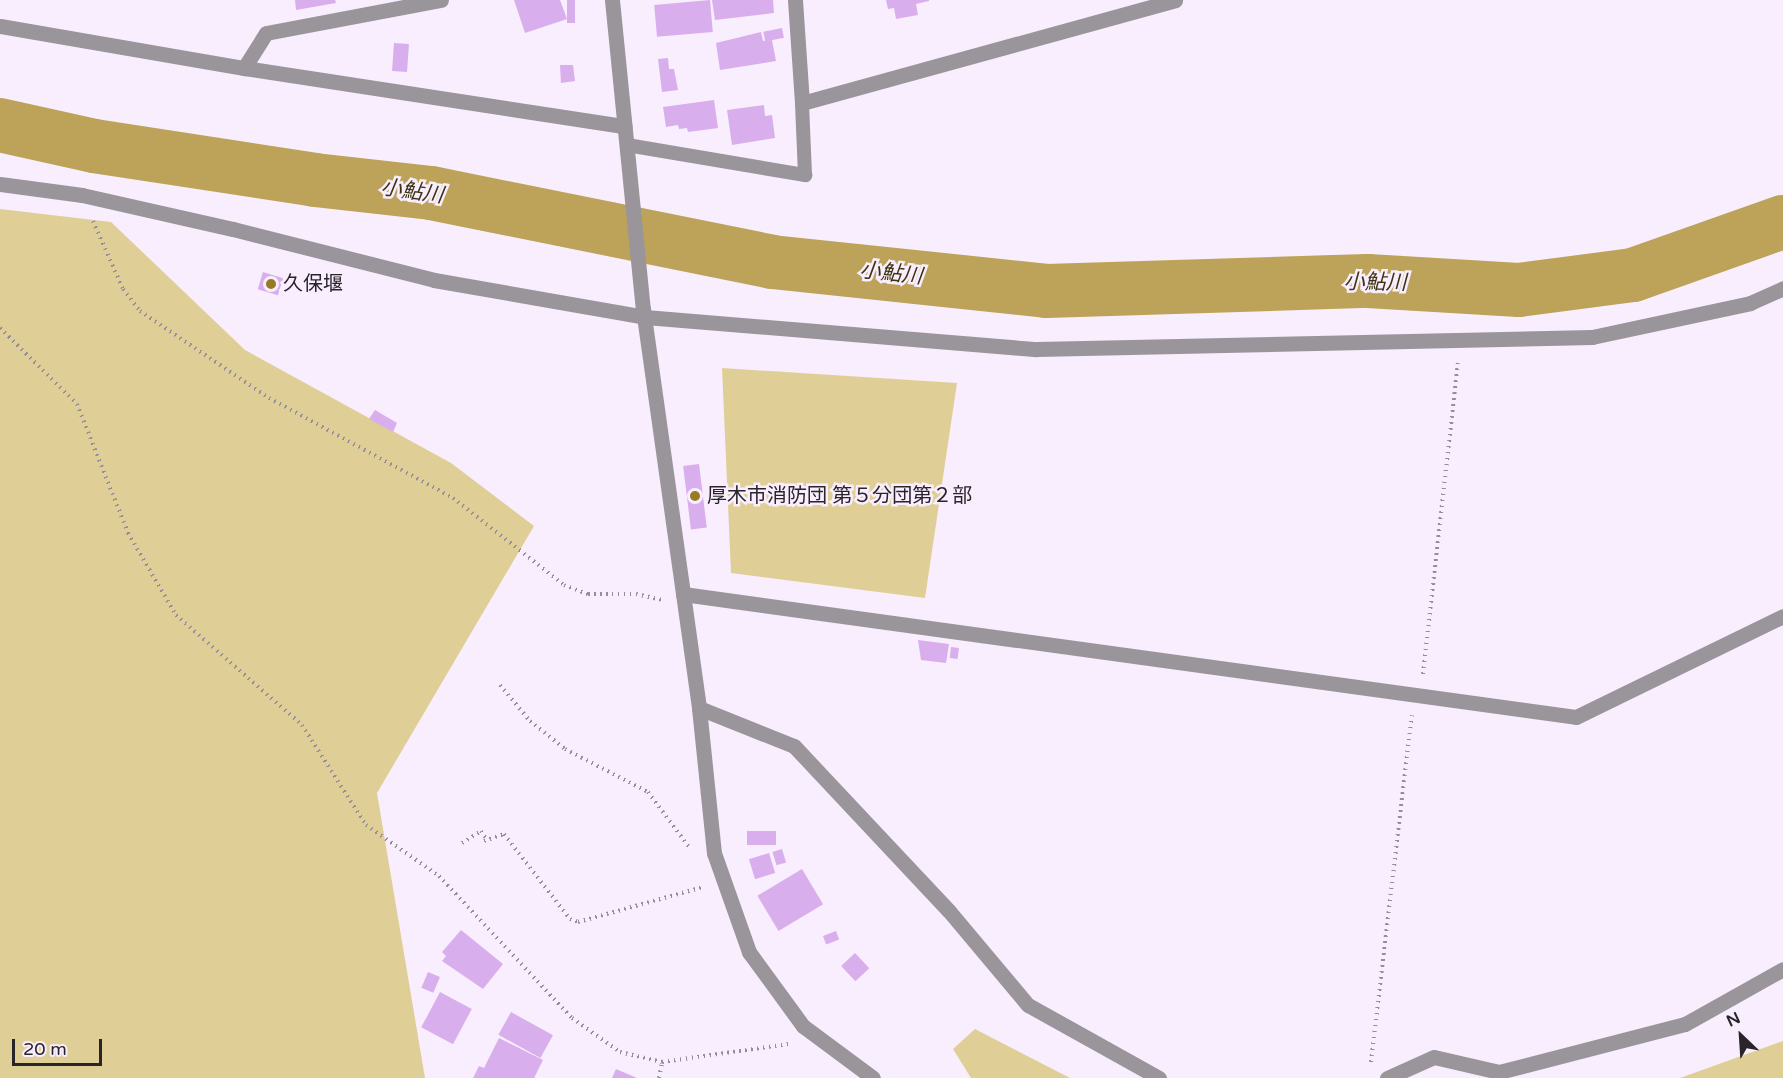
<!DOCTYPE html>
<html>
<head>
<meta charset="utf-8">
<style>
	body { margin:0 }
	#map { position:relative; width:1783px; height:1078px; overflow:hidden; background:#f8eefd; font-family:"Varela Round","Noto Sans JP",sans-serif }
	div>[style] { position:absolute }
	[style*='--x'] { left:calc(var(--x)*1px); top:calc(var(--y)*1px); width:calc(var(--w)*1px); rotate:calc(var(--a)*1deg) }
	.green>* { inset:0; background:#e0ce97 }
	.river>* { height:54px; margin:-27px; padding:0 27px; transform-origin:27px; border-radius:27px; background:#bca359 }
	.building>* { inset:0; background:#d9aeed; transform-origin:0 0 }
	.path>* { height:4px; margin-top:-2px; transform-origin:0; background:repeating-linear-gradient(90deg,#958e99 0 1.5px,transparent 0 6px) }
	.lane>* { height:14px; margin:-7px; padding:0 7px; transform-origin:7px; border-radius:7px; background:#99959b }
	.street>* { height:15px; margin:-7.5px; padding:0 7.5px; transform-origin:7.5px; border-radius:7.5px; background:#99959b }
	.dots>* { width:16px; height:16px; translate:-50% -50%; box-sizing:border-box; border:3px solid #f8eefd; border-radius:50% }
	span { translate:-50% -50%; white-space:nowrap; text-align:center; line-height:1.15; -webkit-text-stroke:5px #f8eefd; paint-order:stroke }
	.poi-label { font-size:20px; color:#28242a }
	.left { translate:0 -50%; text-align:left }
	.water-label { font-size:21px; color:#3d3311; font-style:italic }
	.north { position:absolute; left:1711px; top:1006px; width:60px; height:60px; -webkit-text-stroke:4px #f8eefd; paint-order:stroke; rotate:335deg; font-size:16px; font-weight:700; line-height:24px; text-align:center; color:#28242a }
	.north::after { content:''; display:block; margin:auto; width:21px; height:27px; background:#28242a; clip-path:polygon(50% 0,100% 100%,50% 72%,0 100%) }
	.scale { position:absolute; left:12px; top:1039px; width:90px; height:27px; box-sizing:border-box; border:3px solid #28242a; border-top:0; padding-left:8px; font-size:18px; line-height:21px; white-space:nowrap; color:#28242a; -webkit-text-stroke:4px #f8eefd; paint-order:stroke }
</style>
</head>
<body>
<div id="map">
	<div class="green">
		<div style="clip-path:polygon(0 209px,111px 222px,245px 350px,451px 463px,534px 526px,377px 793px,425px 1078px,0 1078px)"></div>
		<div style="clip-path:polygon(722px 368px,957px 383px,925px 598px,731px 573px)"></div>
		<div style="clip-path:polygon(975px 1029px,1070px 1078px,971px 1078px,953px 1049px)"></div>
		<div style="clip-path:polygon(1783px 1041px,1783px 1078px,1680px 1078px)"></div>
	</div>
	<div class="river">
		<div style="--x:0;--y:125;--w:96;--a:12.6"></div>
		<div style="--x:94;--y:146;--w:224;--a:8.7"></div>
		<div style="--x:315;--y:180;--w:117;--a:6.4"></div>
		<div style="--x:431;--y:193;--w:348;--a:11.4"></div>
		<div style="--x:772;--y:262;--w:276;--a:6"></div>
		<div style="--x:1046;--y:291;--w:322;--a:-1.8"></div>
		<div style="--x:1368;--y:281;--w:151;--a:3.4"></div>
		<div style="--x:1519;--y:290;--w:115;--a:-7.5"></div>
		<div style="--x:1633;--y:275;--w:159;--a:-19.5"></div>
	</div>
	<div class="building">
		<div style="clip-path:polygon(295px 0,335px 0,336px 3px,296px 10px)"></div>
		<div style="clip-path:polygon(514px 0,560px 0,567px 19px,525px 33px)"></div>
		<div style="left:567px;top:0;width:8px;height:23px"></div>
		<div style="left:710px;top:0;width:32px;height:56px;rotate:85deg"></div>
		<div style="clip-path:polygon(712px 0,773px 0,774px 13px,715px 20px)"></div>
		<div style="clip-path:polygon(886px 0,929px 0,929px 1px,916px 4px,918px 15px,896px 19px,894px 8px,888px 9px)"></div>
		<div style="left:782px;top:28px;width:10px;height:19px;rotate:79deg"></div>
		<div style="clip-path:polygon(761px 32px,763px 41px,772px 40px,776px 61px,720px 70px,716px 43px)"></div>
		<div style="left:394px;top:43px;width:15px;height:28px;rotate:4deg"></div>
		<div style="clip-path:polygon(668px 58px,669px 69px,674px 69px,678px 90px,662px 92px,658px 59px)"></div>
		<div style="clip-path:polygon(560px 65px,573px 65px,575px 81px,561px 83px)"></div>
		<div style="clip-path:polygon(714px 100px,718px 128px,688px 132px,687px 128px,679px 129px,678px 125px,666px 127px,663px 107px)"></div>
		<div style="clip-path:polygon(764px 105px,765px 116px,772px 115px,775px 138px,732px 145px,727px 110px)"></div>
		<div style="left:263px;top:272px;width:21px;height:18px;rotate:17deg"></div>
		<div style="clip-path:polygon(375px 410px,397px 423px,393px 432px,369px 419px)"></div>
		<div style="left:699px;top:464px;width:64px;height:16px;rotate:83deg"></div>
		<div style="clip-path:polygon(918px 640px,949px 644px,946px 663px,921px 660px)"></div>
		<div style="left:951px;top:647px;width:8px;height:11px;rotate:7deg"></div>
		<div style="left:747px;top:831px;width:29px;height:14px"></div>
		<div style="left:782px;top:849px;width:14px;height:10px;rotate:73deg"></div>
		<div style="left:769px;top:853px;width:21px;height:21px;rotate:73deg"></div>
		<div style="left:802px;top:869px;width:41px;height:52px;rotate:59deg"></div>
		<div style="clip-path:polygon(461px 930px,503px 964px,483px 989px,442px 961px,446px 956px,442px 952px)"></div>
		<div style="left:836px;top:931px;width:9px;height:14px;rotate:69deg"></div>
		<div style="left:855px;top:953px;width:21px;height:19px;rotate:47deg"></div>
		<div style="left:428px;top:972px;width:13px;height:17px;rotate:23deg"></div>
		<div style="left:440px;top:992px;width:36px;height:40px;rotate:28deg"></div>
		<div style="left:511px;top:1012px;width:48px;height:26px;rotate:29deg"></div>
		<div style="clip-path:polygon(499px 1038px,543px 1060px,534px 1078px,473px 1078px,479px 1066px,484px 1068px)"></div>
		<div style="clip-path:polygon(616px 1069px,637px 1078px,612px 1078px)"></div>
	</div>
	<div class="path">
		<div style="--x:93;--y:221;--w:74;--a:66.2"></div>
		<div style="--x:123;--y:289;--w:28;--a:52"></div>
		<div style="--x:140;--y:311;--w:156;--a:34"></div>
		<div style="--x:269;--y:398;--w:209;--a:28.5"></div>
		<div style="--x:453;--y:498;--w:141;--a:38.1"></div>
		<div style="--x:564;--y:585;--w:26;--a:21"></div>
		<div style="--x:588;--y:594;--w:48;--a:0"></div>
		<div style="--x:636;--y:594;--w:27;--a:13"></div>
		<div style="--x:0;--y:328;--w:108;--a:44.6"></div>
		<div style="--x:77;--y:404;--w:139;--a:68.4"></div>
		<div style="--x:128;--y:533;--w:95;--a:59.7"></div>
		<div style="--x:176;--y:615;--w:167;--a:41.1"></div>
		<div style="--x:302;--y:725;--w:119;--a:57.4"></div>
		<div style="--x:366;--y:825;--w:89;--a:34.9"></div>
		<div style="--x:439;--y:876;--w:195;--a:46.9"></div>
		<div style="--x:572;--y:1018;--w:59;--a:35.3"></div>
		<div style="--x:620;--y:1052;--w:43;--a:13.4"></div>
		<div style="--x:662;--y:1062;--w:128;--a:-8.1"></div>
		<div style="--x:1423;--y:674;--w:313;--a:-83.6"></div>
		<div style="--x:500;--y:685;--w:47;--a:50.2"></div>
		<div style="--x:530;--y:721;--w:45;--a:38.7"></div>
		<div style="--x:565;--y:749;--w:93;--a:27.4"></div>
		<div style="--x:648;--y:792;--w:69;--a:53.3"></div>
		<div style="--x:484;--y:841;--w:21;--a:-19"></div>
		<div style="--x:504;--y:834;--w:108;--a:52.2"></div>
		<div style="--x:570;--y:919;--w:9;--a:21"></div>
		<div style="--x:578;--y:922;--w:130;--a:-15.6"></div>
		<div style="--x:462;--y:843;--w:22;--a:-32"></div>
		<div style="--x:481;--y:831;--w:11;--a:56"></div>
		<div style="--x:1371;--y:1062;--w:349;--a:-83.3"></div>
		<div style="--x:659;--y:1078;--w:16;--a:-79"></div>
	</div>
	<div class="lane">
		<div style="--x:627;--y:145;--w:181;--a:9.6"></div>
		<div style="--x:805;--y:175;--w:72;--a:-92.4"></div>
	</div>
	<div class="street">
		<div style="--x:612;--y:0;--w:311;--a:84.3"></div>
		<div style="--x:643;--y:309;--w:403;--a:82"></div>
		<div style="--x:699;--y:708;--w:146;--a:84.1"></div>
		<div style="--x:714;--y:853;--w:105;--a:70.5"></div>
		<div style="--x:749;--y:952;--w:92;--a:53.9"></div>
		<div style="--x:803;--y:1026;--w:87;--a:36.6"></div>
		<div style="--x:795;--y:0;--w:103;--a:86.1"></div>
		<div style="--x:802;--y:103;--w:387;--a:-15.4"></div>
		<div style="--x:0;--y:26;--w:248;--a:9.8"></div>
		<div style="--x:244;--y:68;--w:385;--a:8.7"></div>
		<div style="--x:244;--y:68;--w:41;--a:-57.8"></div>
		<div style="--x:266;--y:33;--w:178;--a:-10.7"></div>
		<div style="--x:0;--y:184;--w:83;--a:7.6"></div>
		<div style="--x:82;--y:195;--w:155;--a:12.7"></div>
		<div style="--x:233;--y:229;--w:207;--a:14.2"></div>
		<div style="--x:434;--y:280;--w:214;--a:9.9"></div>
		<div style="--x:645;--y:317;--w:393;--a:4.7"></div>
		<div style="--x:1037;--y:349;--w:555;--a:-1.24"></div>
		<div style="--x:1592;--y:337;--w:162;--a:-12.1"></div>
		<div style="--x:1750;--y:303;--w:36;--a:-24"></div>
		<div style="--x:683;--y:594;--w:901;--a:7.84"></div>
		<div style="--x:1576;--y:717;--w:230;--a:-26"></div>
		<div style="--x:699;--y:708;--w:102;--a:21.8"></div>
		<div style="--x:794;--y:746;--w:226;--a:46.8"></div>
		<div style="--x:949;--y:911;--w:123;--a:50"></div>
		<div style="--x:1028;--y:1005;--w:150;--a:29.1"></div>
		<div style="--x:1387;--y:1078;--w:51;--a:-24.1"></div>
		<div style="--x:1434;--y:1057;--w:67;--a:13"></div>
		<div style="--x:1499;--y:1072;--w:192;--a:-14.5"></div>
		<div style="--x:1685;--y:1024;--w:112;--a:-29.3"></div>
	</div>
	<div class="dots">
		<div style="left:271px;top:284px;background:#957b23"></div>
		<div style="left:695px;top:496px;background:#957b23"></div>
	</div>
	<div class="poi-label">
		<span class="left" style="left:283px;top:284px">久保堰</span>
		<span class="left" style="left:707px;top:496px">厚木市消防団 第５分団第２部</span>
	</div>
	<div class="water-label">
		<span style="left:412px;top:192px;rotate:8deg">小鮎川</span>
		<span style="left:891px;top:274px;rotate:6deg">小鮎川</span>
		<span style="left:1375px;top:283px;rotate:1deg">小鮎川</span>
	</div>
	<div class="north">N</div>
	<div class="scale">20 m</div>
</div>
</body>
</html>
